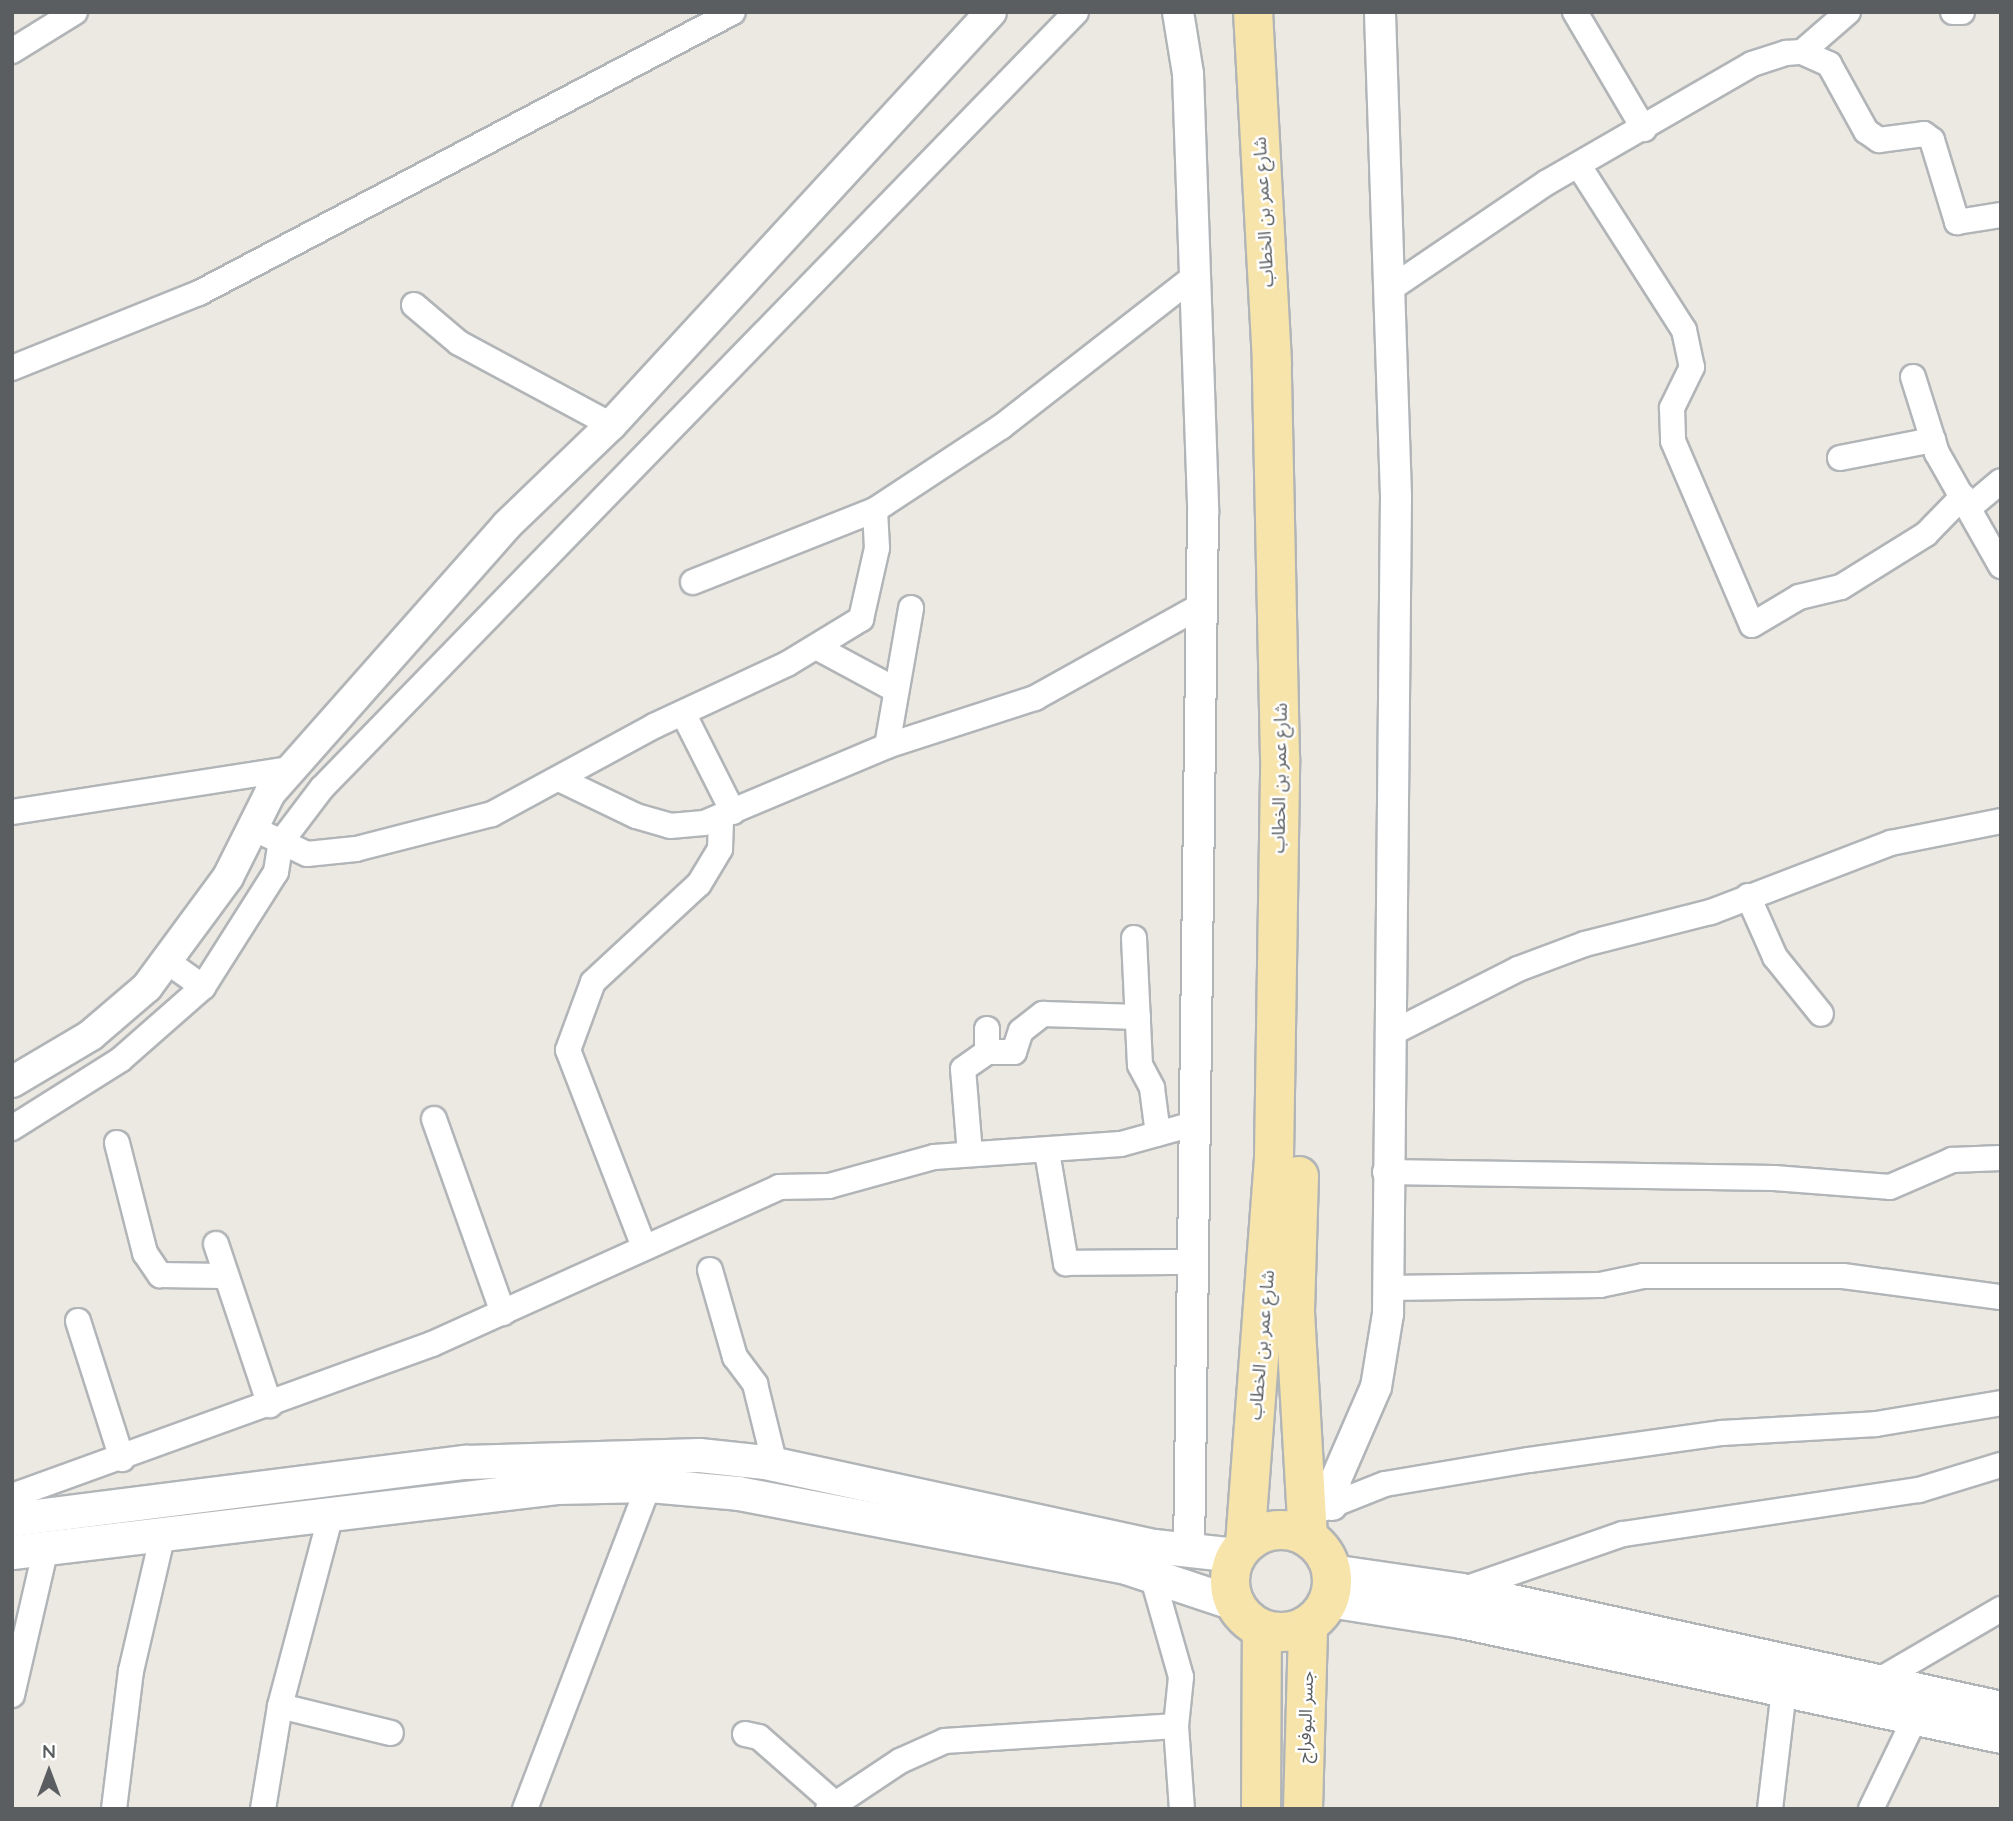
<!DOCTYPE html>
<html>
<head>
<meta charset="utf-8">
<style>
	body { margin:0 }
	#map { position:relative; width:2013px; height:1821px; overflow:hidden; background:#ece9e2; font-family:Quicksand,"Noto Sans Arabic",sans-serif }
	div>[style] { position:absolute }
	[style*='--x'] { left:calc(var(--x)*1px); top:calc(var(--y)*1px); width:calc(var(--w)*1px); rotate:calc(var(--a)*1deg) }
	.roads { filter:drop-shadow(2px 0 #b2b5b8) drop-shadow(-2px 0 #b2b5b8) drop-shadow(0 2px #b2b5b8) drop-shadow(0 -2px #b2b5b8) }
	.minor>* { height:24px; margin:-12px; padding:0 12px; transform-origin:12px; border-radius:12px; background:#fff }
	.tertiary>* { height:30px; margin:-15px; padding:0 15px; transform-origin:15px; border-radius:15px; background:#fff }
	.secondary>* { height:33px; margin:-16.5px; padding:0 16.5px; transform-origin:16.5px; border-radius:16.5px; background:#fff }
	.primary>* { height:38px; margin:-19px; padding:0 19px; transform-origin:19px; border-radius:19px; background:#f7e4ab }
	.primary>.ring { margin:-19px; padding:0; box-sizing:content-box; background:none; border:38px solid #f7e4ab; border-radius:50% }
	span { translate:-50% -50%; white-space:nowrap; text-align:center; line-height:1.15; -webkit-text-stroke:5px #fff; paint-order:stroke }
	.street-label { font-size:18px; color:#5a5e61 }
	.frame { position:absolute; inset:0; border:14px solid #5a5e61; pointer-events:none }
	.north { position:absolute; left:14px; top:1737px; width:70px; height:70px; -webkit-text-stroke:5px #fff; paint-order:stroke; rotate:0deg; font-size:19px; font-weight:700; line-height:28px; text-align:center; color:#5a5e61 }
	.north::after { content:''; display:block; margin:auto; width:24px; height:32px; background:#5a5e61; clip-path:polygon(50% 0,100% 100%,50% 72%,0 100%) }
</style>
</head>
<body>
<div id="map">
	<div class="roads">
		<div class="minor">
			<div style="--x:1575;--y:12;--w:136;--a:59.5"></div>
			<div style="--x:1953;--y:12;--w:9;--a:0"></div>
			<div style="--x:12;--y:51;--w:74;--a:-31.8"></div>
			<div style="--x:1802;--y:52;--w:61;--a:-41"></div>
			<div style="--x:1579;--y:166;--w:195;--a:57.4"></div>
			<div style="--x:1684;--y:330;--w:38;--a:78"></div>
			<div style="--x:1692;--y:367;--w:46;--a:116"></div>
			<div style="--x:1672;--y:408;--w:33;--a:88"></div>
			<div style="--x:1673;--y:441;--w:200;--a:66.8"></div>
			<div style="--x:1752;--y:625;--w:55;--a:-30.8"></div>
			<div style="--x:1799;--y:597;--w:43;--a:-13.4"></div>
			<div style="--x:1841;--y:587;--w:100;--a:-31.9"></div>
			<div style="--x:1926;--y:534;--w:53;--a:-45.8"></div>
			<div style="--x:1390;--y:289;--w:189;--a:-34.2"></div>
			<div style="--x:1546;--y:183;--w:238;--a:-30"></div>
			<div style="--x:1752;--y:64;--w:36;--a:-18"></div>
			<div style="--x:1786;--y:53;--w:16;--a:-4"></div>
			<div style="--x:1802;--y:52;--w:30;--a:24"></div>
			<div style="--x:1829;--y:64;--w:77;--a:61.1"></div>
			<div style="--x:1866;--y:131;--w:16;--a:35"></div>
			<div style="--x:1879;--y:140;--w:45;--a:-7.6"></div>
			<div style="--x:1924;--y:134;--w:10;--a:37"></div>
			<div style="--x:1932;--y:140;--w:86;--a:73"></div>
			<div style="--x:1957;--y:222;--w:45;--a:-9"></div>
			<div style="--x:414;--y:305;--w:59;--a:40.2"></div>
			<div style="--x:459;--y:343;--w:173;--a:28.3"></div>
			<div style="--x:12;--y:368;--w:201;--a:-21.9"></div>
			<div style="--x:199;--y:293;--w:603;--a:-27.75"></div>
			<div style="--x:1913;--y:377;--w:80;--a:72.5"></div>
			<div style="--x:1937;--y:453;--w:130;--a:60.5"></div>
			<div style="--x:1840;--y:458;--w:95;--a:-11"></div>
			<div style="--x:1970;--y:507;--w:40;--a:-40"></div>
			<div style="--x:693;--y:582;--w:196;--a:-21.6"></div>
			<div style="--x:875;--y:510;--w:151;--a:-33.4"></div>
			<div style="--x:1001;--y:427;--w:247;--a:-37.9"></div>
			<div style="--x:816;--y:647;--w:91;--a:28.3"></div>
			<div style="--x:683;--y:713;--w:111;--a:63.2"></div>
			<div style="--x:887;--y:746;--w:140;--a:-80.1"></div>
			<div style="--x:561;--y:780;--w:83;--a:25.6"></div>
			<div style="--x:636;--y:816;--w:35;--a:16"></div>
			<div style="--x:670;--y:826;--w:34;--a:-5"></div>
			<div style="--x:704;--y:823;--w:199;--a:-22.8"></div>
			<div style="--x:887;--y:746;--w:156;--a:-18"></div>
			<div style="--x:1035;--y:698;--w:191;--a:-29.1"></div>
			<div style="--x:12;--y:812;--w:281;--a:-8.8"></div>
			<div style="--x:267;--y:835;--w:44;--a:25.4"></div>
			<div style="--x:307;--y:854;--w:49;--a:-5.8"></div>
			<div style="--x:356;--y:849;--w:140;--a:-14.4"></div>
			<div style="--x:492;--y:814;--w:184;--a:-28.5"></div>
			<div style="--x:654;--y:726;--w:147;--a:-25"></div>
			<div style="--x:787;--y:664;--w:87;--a:-31.3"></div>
			<div style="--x:861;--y:619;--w:73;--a:-77.3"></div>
			<div style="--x:877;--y:548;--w:38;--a:-93"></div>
			<div style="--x:1748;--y:896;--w:67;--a:66.1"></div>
			<div style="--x:1775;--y:957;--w:73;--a:51.1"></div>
			<div style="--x:1134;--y:938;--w:127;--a:87.3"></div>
			<div style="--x:1140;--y:1065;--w:26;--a:62"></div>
			<div style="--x:1152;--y:1088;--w:46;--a:82.6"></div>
			<div style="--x:168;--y:962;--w:43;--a:35.5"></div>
			<div style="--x:1388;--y:1035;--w:146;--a:-26.9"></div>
			<div style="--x:1518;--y:969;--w:72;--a:-20.5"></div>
			<div style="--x:1585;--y:944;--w:130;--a:-14.3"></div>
			<div style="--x:1711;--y:912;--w:193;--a:-21"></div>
			<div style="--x:1891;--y:843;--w:112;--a:-11.3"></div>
			<div style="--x:987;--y:1052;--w:27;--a:0"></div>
			<div style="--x:1014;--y:1052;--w:22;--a:-72"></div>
			<div style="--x:1021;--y:1031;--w:28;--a:-38"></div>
			<div style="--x:1043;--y:1014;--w:95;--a:1.8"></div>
			<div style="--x:434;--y:1119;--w:206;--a:70.4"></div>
			<div style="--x:12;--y:1128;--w:128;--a:-32.2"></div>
			<div style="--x:120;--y:1060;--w:111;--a:-41.3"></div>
			<div style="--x:203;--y:987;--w:136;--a:-57.6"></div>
			<div style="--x:276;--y:872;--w:30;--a:-81"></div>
			<div style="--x:281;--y:842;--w:68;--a:-52.8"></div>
			<div style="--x:322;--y:788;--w:1082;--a:-45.82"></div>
			<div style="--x:117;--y:1143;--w:114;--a:75.7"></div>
			<div style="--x:145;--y:1253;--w:27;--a:56"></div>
			<div style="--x:160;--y:1275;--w:63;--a:0.9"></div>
			<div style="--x:1047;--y:1152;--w:113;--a:80.3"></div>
			<div style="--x:1066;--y:1263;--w:124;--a:-0.5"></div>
			<div style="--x:970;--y:1154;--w:85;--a:-94.7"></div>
			<div style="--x:963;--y:1069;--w:29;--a:-35"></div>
			<div style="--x:987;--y:1052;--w:23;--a:-90"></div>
			<div style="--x:1385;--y:1172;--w:389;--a:0.9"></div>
			<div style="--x:1774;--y:1178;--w:116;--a:4.4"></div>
			<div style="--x:1890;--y:1187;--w:68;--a:-23.5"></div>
			<div style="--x:1952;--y:1160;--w:49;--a:-2.3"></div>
			<div style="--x:216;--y:1244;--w:170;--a:71.5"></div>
			<div style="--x:644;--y:1247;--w:211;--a:-111.1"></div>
			<div style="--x:568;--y:1050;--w:72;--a:-69.8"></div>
			<div style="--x:593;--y:982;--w:144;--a:-42.8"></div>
			<div style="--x:699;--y:884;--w:41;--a:-59"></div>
			<div style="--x:720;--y:849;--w:32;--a:-88"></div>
			<div style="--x:710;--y:1270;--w:91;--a:74"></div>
			<div style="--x:735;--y:1357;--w:34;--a:53"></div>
			<div style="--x:755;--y:1384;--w:83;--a:76.1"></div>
			<div style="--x:1387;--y:1288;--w:213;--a:-0.8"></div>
			<div style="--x:1600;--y:1285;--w:44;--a:-11.8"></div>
			<div style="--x:1643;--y:1276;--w:200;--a:0"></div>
			<div style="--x:1843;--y:1276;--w:159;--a:7.6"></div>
			<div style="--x:78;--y:1321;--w:145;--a:72.3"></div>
			<div style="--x:12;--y:1496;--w:447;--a:-19.9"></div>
			<div style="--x:432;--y:1344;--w:381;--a:-24.3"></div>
			<div style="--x:779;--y:1187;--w:50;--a:-1.1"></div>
			<div style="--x:829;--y:1186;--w:109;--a:-15.4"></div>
			<div style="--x:934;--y:1157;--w:187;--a:-4"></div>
			<div style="--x:1121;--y:1144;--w:75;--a:-15.5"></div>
			<div style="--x:1317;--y:1511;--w:73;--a:-21.7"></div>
			<div style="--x:1385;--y:1484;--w:146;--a:-9.5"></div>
			<div style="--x:1529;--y:1460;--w:195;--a:-8"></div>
			<div style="--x:1722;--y:1433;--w:154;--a:-3.3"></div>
			<div style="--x:1876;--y:1424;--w:127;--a:-9.5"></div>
			<div style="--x:1152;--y:1575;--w:106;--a:74.1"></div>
			<div style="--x:1181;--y:1677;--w:49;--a:95.8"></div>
			<div style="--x:1176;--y:1726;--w:83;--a:85.9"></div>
			<div style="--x:1462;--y:1590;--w:170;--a:-19.2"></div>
			<div style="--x:1623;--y:1534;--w:299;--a:-8.5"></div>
			<div style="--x:1919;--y:1490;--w:86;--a:-17"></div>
			<div style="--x:1881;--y:1679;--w:139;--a:-30.3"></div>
			<div style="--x:12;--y:1695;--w:151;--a:-77"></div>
			<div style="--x:280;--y:1706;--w:114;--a:13.7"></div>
			<div style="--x:745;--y:1734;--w:14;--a:12"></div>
			<div style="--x:759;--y:1737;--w:100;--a:41.3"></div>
			<div style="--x:114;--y:1809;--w:139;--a:-83"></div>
			<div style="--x:131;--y:1671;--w:141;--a:-76.9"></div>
			<div style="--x:263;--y:1809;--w:104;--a:-80.6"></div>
			<div style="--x:280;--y:1706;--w:199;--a:-75.1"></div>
			<div style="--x:525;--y:1809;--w:347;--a:-69.1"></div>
			<div style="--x:828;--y:1809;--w:87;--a:-33.7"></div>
			<div style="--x:900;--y:1761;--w:49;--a:-24"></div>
			<div style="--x:945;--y:1741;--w:231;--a:-3.7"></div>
			<div style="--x:1770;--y:1809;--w:120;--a:-83.3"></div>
			<div style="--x:1871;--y:1809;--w:101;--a:-64.2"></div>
		</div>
		<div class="tertiary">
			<div style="--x:1178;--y:12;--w:63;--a:80.8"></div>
			<div style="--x:1188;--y:74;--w:439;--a:88"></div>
			<div style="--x:1203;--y:513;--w:1036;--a:90.77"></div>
			<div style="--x:12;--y:1082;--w:92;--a:-30.7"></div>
			<div style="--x:91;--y:1035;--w:74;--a:-40.6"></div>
			<div style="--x:147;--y:987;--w:137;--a:-53.6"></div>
			<div style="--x:228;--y:877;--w:94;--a:-63.4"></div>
			<div style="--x:270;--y:793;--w:358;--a:-48.5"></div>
			<div style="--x:507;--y:525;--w:144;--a:-43.9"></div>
			<div style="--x:611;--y:425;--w:561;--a:-47.38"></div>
			<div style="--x:1332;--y:1505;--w:26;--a:-81"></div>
			<div style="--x:1336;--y:1479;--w:100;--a:-66.5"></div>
			<div style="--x:1376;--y:1387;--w:74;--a:-80.7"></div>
			<div style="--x:1388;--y:1314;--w:818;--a:-89.44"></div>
			<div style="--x:1396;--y:496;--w:484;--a:-91.9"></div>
		</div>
		<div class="secondary">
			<div style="--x:12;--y:1519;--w:457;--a:-7.2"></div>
			<div style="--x:465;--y:1462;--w:234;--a:-1.7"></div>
			<div style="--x:699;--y:1455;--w:66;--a:6.1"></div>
			<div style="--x:765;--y:1462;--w:398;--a:12.2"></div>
			<div style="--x:1154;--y:1546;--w:82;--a:6.3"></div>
			<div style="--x:12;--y:1552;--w:548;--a:-6.81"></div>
			<div style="--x:556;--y:1487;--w:93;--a:-1.2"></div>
			<div style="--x:649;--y:1485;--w:89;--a:5.1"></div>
			<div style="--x:738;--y:1493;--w:395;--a:10.8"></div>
			<div style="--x:1126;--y:1567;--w:114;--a:18.4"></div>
			<div style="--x:1331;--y:1571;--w:131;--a:8.3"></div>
			<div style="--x:1461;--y:1590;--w:553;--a:12.33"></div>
			<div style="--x:1329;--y:1600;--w:134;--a:9"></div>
			<div style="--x:1461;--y:1621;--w:552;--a:12.02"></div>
		</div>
		<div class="primary">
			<div style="--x:1299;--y:1176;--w:136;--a:91.7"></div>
			<div style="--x:1295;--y:1312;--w:225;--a:86.7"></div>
			<div class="ring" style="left:1230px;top:1530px;width:64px;height:64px"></div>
			<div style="--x:1245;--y:1544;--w:388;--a:-85.7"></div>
			<div style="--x:1274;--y:1157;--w:399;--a:-89.1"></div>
			<div style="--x:1280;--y:758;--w:396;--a:-91.2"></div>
			<div style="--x:1272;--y:362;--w:351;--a:-93.1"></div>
			<div style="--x:1261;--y:1809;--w:180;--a:-89.7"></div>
			<div style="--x:1303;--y:1809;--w:184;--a:-88.4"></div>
		</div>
	</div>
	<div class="street-label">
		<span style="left:1264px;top:212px;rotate:-93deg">شارع عمر بن الخطاب</span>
		<span style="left:1280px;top:778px;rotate:-89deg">شارع عمر بن الخطاب</span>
		<span style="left:1262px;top:1345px;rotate:-85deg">شارع عمر بن الخطاب</span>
		<span style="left:1306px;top:1717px;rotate:-88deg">جسر البوفراج</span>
	</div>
	<div class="frame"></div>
	<div class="north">N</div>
</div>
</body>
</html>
